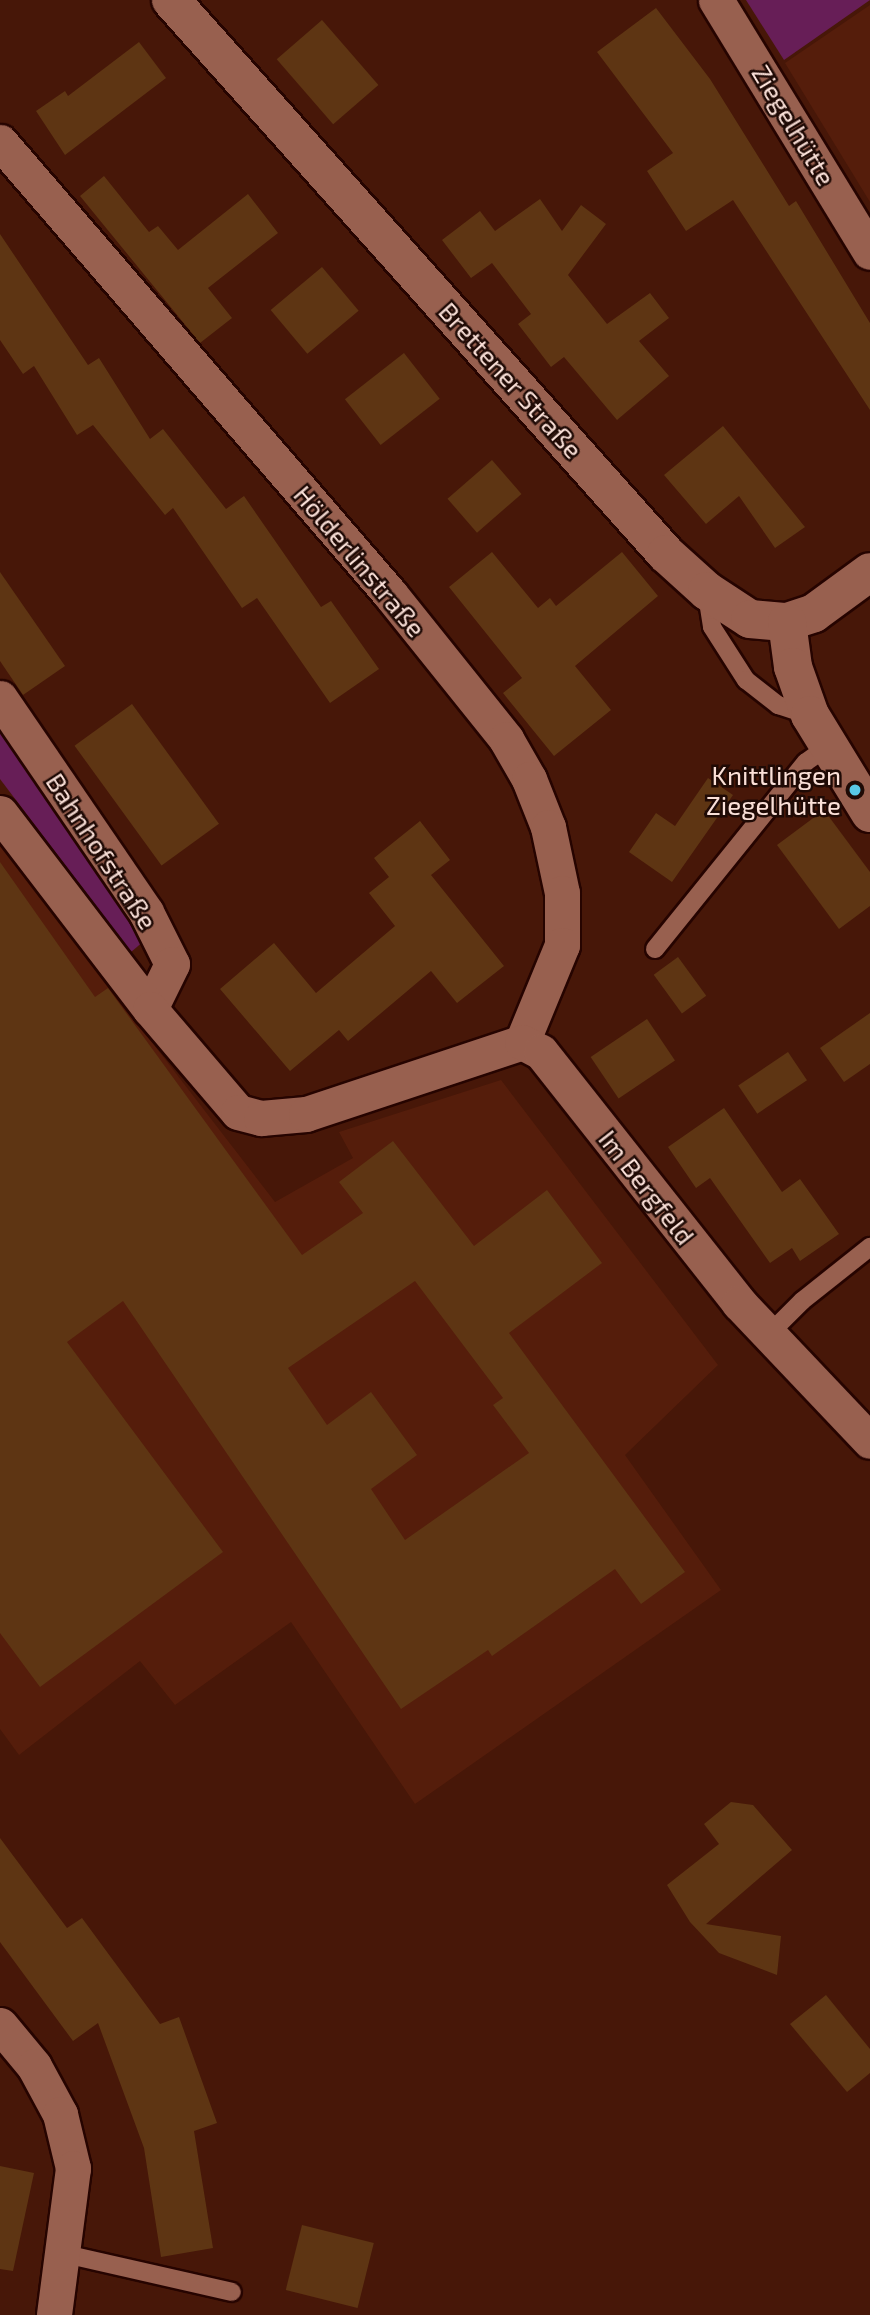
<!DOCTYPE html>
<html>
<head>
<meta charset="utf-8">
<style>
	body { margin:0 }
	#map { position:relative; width:870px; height:2315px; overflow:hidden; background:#471708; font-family:"Exo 2",sans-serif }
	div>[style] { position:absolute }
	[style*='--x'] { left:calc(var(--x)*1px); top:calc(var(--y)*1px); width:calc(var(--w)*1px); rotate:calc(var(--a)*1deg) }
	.built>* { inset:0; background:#551d0b }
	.green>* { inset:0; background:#671e57 }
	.building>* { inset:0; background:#5e3513; transform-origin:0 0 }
	.roads { filter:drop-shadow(2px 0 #260400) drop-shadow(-2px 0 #260400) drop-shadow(0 2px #260400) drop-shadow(0 -2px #260400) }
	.lane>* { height:18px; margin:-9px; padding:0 9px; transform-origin:9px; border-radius:9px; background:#98604f }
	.street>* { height:35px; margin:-17.5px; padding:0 17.5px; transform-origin:17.5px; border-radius:17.5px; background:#98604f }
	.secondary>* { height:38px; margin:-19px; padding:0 19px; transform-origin:19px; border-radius:19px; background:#98604f }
	.dots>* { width:19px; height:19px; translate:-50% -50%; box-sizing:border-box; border:4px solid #1f0a05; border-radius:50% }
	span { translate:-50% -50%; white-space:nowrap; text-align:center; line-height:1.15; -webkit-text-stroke:5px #1f0a05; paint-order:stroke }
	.street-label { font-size:26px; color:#fae0d8 }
	.poi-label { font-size:26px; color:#fae0d8 }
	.right { translate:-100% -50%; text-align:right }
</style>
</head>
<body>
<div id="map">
	<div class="built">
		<div style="clip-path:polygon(870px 5px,870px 202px,785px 63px)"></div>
		<div style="clip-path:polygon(0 845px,275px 1202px,353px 1158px,339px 1132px,501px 1080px,718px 1365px,625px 1455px,721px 1590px,415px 1804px,291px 1622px,175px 1705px,140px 1661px,19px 1755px,0 1729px)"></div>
	</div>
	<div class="green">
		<div style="clip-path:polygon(746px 0,870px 0,784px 60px)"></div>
		<div style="clip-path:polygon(0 722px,144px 941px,131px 952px,0 779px)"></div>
	</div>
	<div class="building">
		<div style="clip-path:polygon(656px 8px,710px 79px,789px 206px,796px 201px,870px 323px,870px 410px,733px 200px,686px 231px,647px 171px,673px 153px,597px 52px)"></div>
		<div style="left:322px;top:20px;width:86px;height:60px;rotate:49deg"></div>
		<div style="clip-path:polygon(139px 42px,166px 78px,65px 155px,36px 111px,65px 91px,68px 96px)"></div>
		<div style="clip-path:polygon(104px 176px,149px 232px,158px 226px,178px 250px,248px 194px,278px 233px,208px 288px,232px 318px,200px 343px,80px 196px)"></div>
		<div style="clip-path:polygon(540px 199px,562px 231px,581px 205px,606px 224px,568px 275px,607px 324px,650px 293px,669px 318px,639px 341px,669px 376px,617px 420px,564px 357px,551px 367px,518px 324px,531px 314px,492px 263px,471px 278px,442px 240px,480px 211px,495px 231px)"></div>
		<div style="clip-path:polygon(0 234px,88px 365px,99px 358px,150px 439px,163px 429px,226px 509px,244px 496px,321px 607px,331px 601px,379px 669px,330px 703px,257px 598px,242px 608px,173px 508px,165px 515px,93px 425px,77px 435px,34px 366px,23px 374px,0 340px)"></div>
		<div style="left:322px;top:267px;width:57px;height:67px;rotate:50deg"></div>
		<div style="left:404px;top:353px;width:58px;height:75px;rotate:52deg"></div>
		<div style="clip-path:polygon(723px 426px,805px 527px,775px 548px,739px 496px,706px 524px,664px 475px)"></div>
		<div style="left:492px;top:460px;width:45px;height:59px;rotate:49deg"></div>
		<div style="clip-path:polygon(492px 552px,538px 608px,550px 598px,556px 606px,622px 552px,658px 596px,575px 666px,611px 710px,554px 756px,503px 693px,522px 678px,449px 587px)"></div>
		<div style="clip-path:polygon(0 572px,65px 666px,23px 695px,0 661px)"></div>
		<div style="left:132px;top:704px;width:148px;height:71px;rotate:54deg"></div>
		<div style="clip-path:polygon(708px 778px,733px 795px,672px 882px,629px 852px,656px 813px,675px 826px)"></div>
		<div style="clip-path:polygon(824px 810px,870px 872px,870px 906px,839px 929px,777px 845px)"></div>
		<div style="clip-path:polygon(420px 821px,450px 860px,431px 875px,504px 966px,457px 1003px,431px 971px,348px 1041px,339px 1030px,290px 1071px,220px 989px,274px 943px,316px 993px,395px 926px,369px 893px,389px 877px,374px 858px)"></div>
		<div style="clip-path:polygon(evenodd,0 862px,95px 997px,108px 988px,302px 1255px,363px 1213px,339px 1182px,393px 1141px,474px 1246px,547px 1190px,602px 1263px,509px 1333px,685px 1572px,641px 1604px,615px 1569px,492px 1656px,488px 1650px,401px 1709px,123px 1301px,67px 1342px,223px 1552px,40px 1687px,0 1633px,0 862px,415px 1281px,503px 1398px,493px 1405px,529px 1453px,405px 1540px,371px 1489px,417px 1455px,371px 1392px,327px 1425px,288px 1368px,415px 1281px)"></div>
		<div style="left:678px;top:957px;width:48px;height:30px;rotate:54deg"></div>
		<div style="clip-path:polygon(870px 1013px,870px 1064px,844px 1082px,820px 1048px)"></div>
		<div style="left:647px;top:1019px;width:50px;height:68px;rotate:56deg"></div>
		<div style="left:788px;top:1052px;width:34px;height:60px;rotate:56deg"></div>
		<div style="clip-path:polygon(724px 1108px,782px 1192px,800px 1179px,839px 1234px,800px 1261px,792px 1248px,770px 1263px,710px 1178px,696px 1188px,668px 1147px)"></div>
		<div style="clip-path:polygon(731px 1802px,753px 1805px,792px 1850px,706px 1924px,781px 1936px,777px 1975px,719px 1953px,690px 1922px,667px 1885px,719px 1844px,704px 1824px)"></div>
		<div style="clip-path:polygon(0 1838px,67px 1928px,82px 1918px,160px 2024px,179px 2017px,217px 2123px,194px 2131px,213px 2248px,161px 2257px,144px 2148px,98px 2023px,73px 2041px,0 1942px)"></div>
		<div style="clip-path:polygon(826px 1995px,870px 2049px,870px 2073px,847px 2092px,790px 2024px)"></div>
		<div style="clip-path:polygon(0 2166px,34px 2173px,13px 2271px,0 2269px)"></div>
		<div style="left:302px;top:2225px;width:74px;height:67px;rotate:14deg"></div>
	</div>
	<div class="roads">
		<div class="lane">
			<div style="--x:707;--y:595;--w:32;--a:81"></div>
			<div style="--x:712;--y:627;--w:63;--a:57.3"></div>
			<div style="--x:746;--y:680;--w:41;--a:38"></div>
			<div style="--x:778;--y:705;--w:32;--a:18"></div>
			<div style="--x:655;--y:949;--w:240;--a:-51.1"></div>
			<div style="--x:806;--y:762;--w:24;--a:-35"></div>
			<div style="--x:768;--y:1335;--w:48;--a:-45"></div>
			<div style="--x:802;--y:1301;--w:87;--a:-38.5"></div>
			<div style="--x:65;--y:2254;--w:171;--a:12.8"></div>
		</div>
		<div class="street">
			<div style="--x:716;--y:0;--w:295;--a:58.6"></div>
			<div style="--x:0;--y:142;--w:597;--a:49.21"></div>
			<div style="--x:390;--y:594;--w:186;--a:51.3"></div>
			<div style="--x:506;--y:739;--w:46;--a:60.1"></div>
			<div style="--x:529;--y:779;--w:52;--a:68.4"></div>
			<div style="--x:548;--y:827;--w:67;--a:78"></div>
			<div style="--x:562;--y:893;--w:52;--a:90"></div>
			<div style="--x:562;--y:945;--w:105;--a:112.4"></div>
			<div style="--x:0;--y:698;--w:259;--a:55.7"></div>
			<div style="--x:146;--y:912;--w:58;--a:63.4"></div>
			<div style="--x:172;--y:964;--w:50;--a:116.1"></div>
			<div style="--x:0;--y:813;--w:247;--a:52.6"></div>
			<div style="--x:150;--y:1009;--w:135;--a:49.5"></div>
			<div style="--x:238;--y:1112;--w:24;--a:15"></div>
			<div style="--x:261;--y:1118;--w:45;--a:-5.1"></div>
			<div style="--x:306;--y:1114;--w:228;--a:-18.4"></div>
			<div style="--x:522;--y:1042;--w:21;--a:28"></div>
			<div style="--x:541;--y:1052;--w:320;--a:51.7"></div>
			<div style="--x:739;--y:1303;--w:190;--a:46.5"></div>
			<div style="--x:0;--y:2025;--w:53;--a:50.3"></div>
			<div style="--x:34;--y:2066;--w:55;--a:61.6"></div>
			<div style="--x:60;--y:2114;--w:56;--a:76.5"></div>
			<div style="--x:73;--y:2168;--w:148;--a:97.4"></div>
		</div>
		<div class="secondary">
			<div style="--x:171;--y:0;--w:743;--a:48.22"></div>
			<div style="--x:666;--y:554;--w:55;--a:42.1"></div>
			<div style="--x:707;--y:591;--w:51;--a:33.1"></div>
			<div style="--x:750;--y:619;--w:37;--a:5"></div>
			<div style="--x:787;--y:622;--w:28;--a:-18"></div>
			<div style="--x:814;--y:613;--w:69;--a:-36.2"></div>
			<div style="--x:787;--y:622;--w:45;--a:82.4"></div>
			<div style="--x:793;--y:667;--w:51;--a:70.5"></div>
			<div style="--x:810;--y:715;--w:115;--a:58.5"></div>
		</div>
	</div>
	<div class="dots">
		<div style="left:855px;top:790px;background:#59c8e5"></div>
	</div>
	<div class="street-label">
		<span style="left:794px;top:125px;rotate:59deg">Ziegelhütte</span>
		<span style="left:511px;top:380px;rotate:48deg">Brettener Straße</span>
		<span style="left:360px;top:561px;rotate:50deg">Hölderlinstraße</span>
		<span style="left:102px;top:851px;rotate:57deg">Bahnhofstraße</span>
		<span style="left:647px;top:1187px;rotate:52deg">Im Bergfeld</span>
	</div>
	<div class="poi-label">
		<span class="right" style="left:841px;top:790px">Knittlingen<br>Ziegelhütte</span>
	</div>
</div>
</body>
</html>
